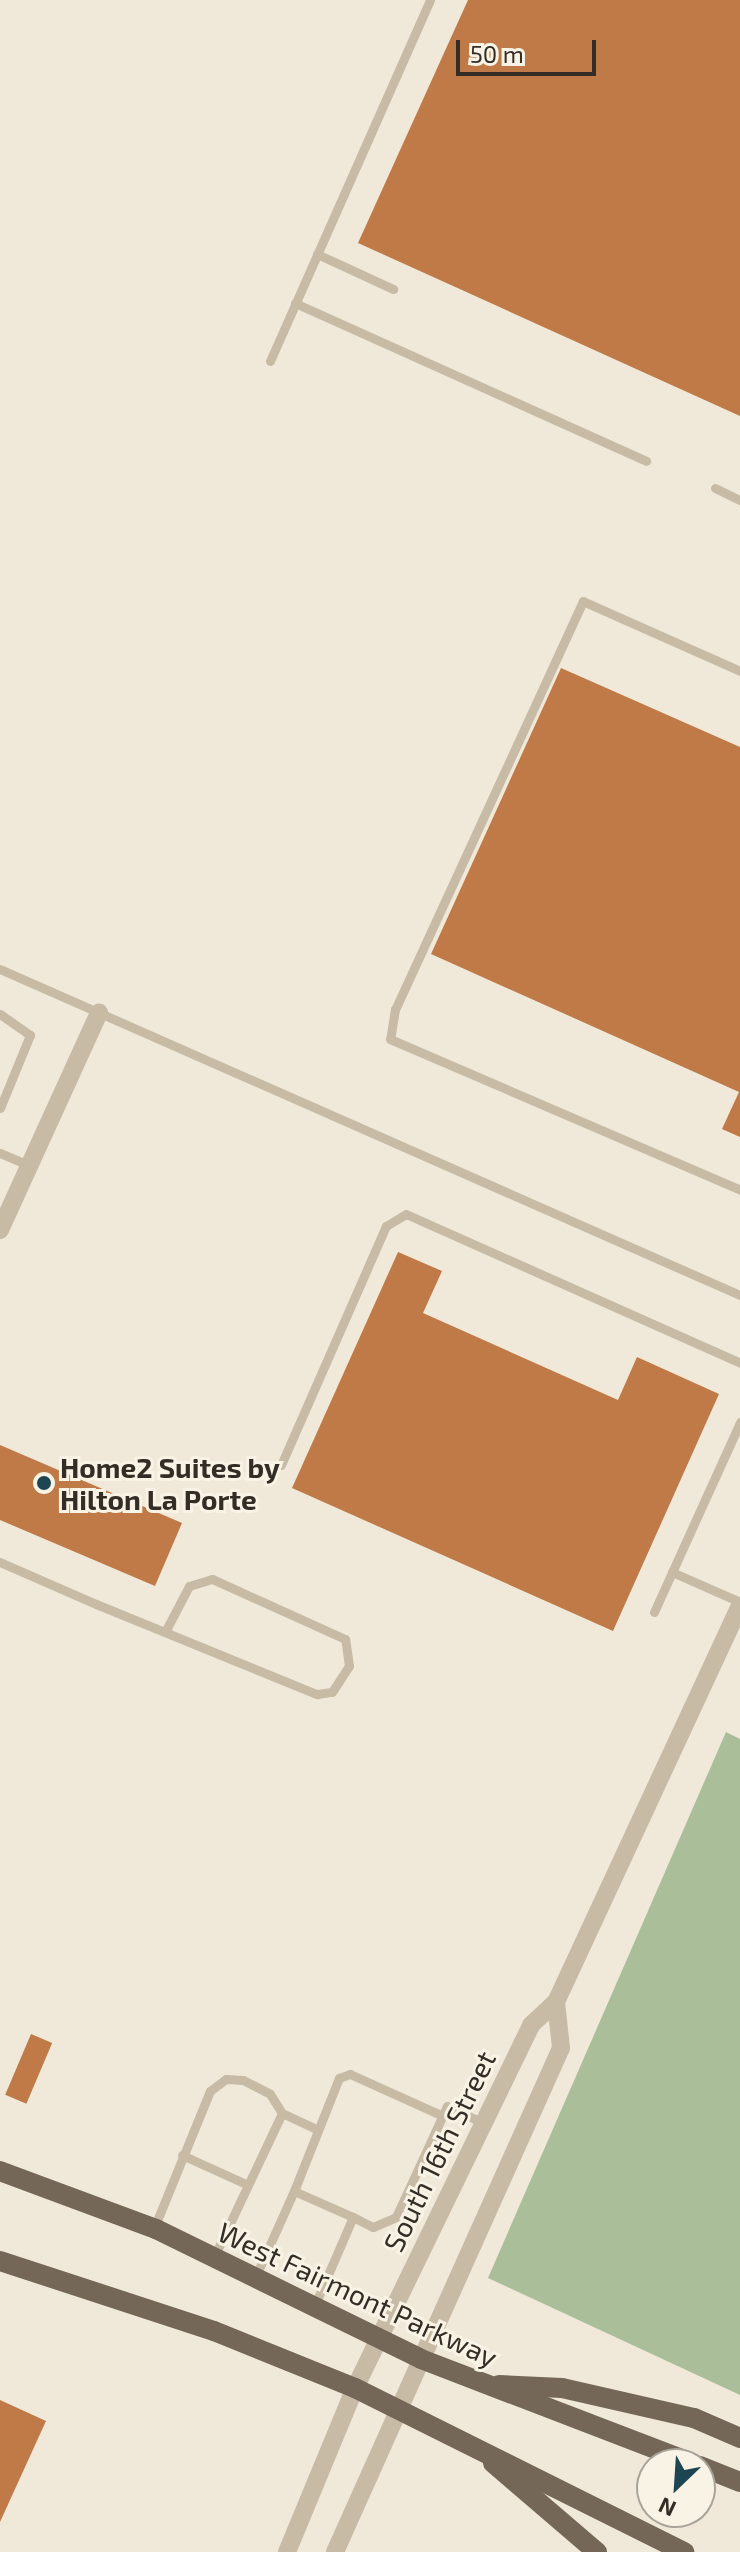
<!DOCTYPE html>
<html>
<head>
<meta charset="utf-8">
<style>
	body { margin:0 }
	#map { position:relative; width:740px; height:2552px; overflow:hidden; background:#f0e9d9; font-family:"Exo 2",sans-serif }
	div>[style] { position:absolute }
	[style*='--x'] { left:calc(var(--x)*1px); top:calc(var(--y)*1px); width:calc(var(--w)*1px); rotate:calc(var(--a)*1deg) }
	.green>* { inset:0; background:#abbe9a }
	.building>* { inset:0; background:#bf7a47; transform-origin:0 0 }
	.lane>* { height:9px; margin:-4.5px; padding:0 4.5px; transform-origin:4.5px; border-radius:4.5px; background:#c7bba6 }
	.street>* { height:18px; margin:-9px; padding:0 9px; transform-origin:9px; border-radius:9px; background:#c7bba6 }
	.primary>* { height:20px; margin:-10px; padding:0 10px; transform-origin:10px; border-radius:10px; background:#746758 }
	.dots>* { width:22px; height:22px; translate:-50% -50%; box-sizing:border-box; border:4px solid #f8f3e5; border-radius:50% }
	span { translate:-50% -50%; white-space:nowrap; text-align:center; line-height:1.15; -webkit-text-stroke:6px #f8f3e5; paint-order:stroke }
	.poi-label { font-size:28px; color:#332d26; font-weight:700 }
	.left { translate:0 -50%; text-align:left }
	.street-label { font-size:28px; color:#332d26 }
	.north { position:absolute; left:636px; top:2448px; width:80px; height:80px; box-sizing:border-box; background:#f8f3e5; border:2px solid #a9a499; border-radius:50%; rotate:205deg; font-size:22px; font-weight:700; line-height:32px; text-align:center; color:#332d26 }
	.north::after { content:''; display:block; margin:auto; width:28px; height:36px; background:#1e4552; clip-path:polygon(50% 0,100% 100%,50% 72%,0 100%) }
	.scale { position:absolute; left:456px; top:40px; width:140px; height:36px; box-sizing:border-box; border:4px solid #332d26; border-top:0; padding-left:10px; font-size:24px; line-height:28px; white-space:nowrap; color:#332d26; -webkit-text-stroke:6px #f8f3e5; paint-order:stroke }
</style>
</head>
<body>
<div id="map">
	<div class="green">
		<div style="clip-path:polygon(726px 1732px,740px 1739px,740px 2395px,488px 2278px)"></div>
	</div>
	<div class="building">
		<div style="clip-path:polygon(468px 0,740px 0,740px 416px,358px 243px)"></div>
		<div style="clip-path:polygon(561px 668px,740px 747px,740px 1137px,722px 1129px,739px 1092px,431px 954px)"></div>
		<div style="clip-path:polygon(398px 1252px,442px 1271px,423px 1313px,618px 1400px,637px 1357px,719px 1394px,613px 1631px,292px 1488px)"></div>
		<div style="clip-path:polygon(0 1445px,182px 1523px,155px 1586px,0 1520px)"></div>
		<div style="left:31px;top:2034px;width:23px;height:66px;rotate:23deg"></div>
		<div style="clip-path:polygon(0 2400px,46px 2421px,0 2522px)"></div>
	</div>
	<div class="lane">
		<div style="--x:317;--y:254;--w:84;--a:24.7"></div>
		<div style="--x:295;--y:303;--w:385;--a:24.2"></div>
		<div style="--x:270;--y:361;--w:395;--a:-66.1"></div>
		<div style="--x:715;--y:488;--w:28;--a:26"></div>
		<div style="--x:740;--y:671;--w:172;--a:-156"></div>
		<div style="--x:583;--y:601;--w:449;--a:114.7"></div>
		<div style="--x:395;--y:1009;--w:30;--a:99"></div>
		<div style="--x:390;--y:1039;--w:381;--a:23.3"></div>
		<div style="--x:0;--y:969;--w:809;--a:23.78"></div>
		<div style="--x:0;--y:1014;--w:37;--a:35"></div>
		<div style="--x:30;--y:1035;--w:79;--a:112.3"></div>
		<div style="--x:0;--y:1153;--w:33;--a:23"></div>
		<div style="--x:281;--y:1465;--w:261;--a:-66.3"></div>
		<div style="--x:386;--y:1226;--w:23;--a:-31"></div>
		<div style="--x:406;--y:1214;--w:366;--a:24"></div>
		<div style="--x:0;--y:1562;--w:105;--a:23.6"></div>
		<div style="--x:96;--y:1604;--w:239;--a:22.2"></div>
		<div style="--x:317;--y:1694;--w:15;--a:-8"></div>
		<div style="--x:332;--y:1692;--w:31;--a:-57"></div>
		<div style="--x:349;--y:1666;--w:27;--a:-98"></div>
		<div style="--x:345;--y:1639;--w:146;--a:-155.7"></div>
		<div style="--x:212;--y:1579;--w:24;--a:163"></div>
		<div style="--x:189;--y:1586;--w:52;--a:117.6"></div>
		<div style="--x:672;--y:1572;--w:74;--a:23.8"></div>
		<div style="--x:654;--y:1612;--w:209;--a:-65.6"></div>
		<div style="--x:182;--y:2155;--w:72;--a:24.4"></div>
		<div style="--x:294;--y:2191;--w:122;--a:-68.3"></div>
		<div style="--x:339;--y:2078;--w:12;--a:-20"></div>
		<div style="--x:350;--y:2074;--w:100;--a:24.3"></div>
		<div style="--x:154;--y:2228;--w:148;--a:-67.8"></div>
		<div style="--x:210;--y:2091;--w:20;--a:-37"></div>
		<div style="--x:226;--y:2079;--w:17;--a:3"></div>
		<div style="--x:243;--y:2080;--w:30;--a:27"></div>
		<div style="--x:270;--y:2094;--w:22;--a:58"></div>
		<div style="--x:214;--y:2257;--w:159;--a:-64.7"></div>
		<div style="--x:282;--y:2113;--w:38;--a:25"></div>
		<div style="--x:255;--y:2278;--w:95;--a:-65.9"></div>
		<div style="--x:294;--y:2191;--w:64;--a:23.8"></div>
		<div style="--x:314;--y:2307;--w:98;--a:-66.6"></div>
		<div style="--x:353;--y:2217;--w:22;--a:27"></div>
		<div style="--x:373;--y:2227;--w:25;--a:-23"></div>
		<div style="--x:396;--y:2217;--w:122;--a:-65.3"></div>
		<div style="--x:447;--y:2106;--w:40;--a:25"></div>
	</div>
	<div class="street">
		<div style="--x:0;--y:1230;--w:239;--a:-65.5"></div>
		<div style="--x:287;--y:2552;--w:178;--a:-67.5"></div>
		<div style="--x:355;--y:2388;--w:403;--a:-64.1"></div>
		<div style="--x:531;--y:2025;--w:34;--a:-43"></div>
		<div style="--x:556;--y:2002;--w:437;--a:-65.1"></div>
		<div style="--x:335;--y:2552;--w:552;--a:-65.85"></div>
		<div style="--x:561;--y:2048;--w:46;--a:-96.2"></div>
	</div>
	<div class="primary">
		<div style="--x:0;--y:2171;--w:166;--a:20.4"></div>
		<div style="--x:156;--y:2229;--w:295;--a:26.1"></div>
		<div style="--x:421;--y:2359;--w:292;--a:21"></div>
		<div style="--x:0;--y:2261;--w:225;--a:18.1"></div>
		<div style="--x:214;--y:2331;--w:152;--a:22"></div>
		<div style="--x:355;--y:2388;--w:368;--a:26.5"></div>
		<div style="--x:499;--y:2385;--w:63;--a:2.7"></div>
		<div style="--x:562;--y:2388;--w:135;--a:12.8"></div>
		<div style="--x:694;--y:2418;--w:50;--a:23.5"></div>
		<div style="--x:493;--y:2463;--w:137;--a:40.6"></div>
		<div style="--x:700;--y:2466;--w:43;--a:21.8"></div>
	</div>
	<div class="dots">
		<div style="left:44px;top:1483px;background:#1e4552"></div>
	</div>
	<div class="poi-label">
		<span class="left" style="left:60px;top:1483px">Home2 Suites by<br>Hilton La Porte</span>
	</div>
	<div class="street-label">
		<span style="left:439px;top:2151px;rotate:-64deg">South 16th Street</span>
		<span style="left:358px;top:2294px;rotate:25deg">West Fairmont Parkway</span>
	</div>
	<div class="north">N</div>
	<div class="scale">50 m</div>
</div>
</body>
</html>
